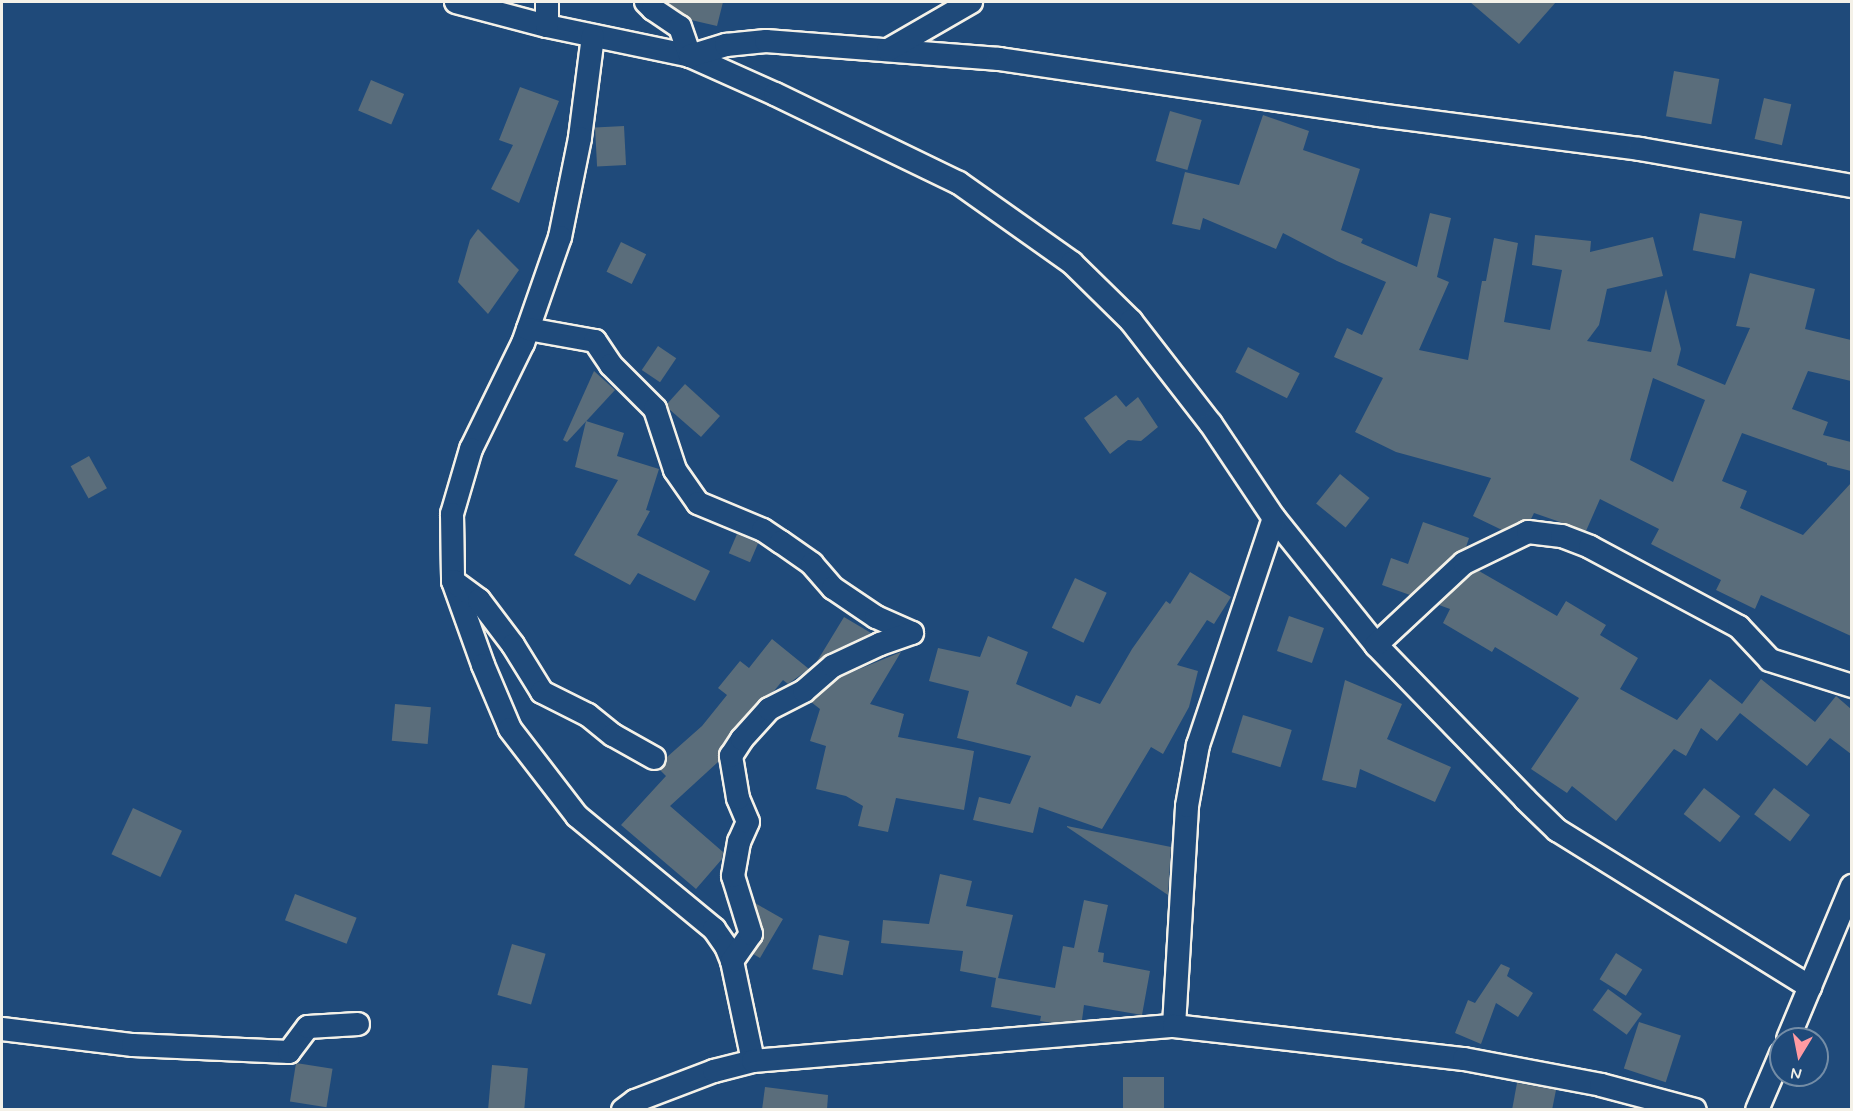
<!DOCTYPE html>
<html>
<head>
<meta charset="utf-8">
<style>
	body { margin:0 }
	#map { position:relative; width:1853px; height:1111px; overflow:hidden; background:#1f4a7a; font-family:Mynerve,sans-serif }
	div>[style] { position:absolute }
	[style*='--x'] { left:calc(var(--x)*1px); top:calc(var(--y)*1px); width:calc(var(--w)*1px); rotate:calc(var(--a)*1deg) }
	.building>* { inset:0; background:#5a6d7b; transform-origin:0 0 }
	.roads { filter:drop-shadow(2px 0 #f4f1e8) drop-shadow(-2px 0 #f4f1e8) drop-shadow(0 2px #f4f1e8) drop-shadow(0 -2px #f4f1e8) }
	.street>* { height:22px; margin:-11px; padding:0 11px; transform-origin:11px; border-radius:11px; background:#1f4a7a }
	span { translate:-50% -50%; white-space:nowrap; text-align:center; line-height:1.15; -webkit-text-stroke:4.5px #1f4a7a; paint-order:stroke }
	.frame { position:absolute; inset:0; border:3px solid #f4f1e8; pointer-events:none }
	.north { position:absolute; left:1769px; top:1027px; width:60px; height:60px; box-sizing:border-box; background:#1f4a7a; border:2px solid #748da6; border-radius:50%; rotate:190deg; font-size:16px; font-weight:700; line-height:24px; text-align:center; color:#f4f1e8 }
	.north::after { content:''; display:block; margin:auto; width:21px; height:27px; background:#ff9aa2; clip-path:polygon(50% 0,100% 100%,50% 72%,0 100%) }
</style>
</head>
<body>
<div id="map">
	<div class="building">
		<div style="clip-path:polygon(666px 2px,723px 2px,717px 26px,691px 20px)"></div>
		<div style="clip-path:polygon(1470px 2px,1556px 2px,1519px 44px)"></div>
		<div style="left:1674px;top:71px;width:46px;height:46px;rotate:10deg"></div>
		<div style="left:371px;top:80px;width:36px;height:33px;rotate:23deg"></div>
		<div style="clip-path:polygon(520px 87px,559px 101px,519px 203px,491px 189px,513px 145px,499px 140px)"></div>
		<div style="left:1764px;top:98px;width:28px;height:42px;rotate:13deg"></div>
		<div style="left:1170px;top:111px;width:33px;height:52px;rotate:16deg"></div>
		<div style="clip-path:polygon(evenodd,1263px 115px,1309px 131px,1303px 150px,1360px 169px,1341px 230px,1363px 239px,1361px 243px,1417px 267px,1430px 213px,1451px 218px,1437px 277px,1449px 282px,1419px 350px,1468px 360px,1482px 281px,1486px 281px,1494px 238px,1518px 243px,1504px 322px,1550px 330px,1562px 270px,1532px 265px,1535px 235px,1591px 241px,1590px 252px,1653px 237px,1663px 276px,1607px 289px,1599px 325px,1587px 341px,1651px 352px,1666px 289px,1681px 349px,1677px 365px,1725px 385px,1750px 328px,1736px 326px,1750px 273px,1815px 289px,1805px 329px,1851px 340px,1851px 381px,1808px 371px,1792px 409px,1828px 422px,1823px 435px,1851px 442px,1851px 471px,1827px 465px,1827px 463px,1742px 433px,1722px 481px,1747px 491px,1740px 508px,1803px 535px,1851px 483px,1851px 636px,1761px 595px,1755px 609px,1716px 590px,1721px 580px,1651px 544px,1659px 529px,1600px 499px,1586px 531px,1534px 513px,1531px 519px,1522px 520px,1502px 530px,1473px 516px,1491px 478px,1396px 452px,1355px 432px,1383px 378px,1334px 357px,1347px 328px,1362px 335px,1386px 282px,1337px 261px,1283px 233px,1276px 249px,1203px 218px,1200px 230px,1172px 224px,1185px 172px,1239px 185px,1263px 115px,1653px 378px,1705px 400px,1673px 482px,1630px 460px,1653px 378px)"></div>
		<div style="left:624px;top:126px;width:39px;height:29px;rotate:87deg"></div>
		<div style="left:1700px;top:213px;width:43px;height:38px;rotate:11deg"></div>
		<div style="clip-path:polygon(478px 229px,519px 270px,488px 314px,458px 282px,470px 240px)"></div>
		<div style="left:621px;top:242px;width:28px;height:33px;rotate:26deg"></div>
		<div style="left:658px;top:346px;width:22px;height:29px;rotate:34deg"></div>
		<div style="left:1248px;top:347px;width:58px;height:28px;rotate:27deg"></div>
		<div style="clip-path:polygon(594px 371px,615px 390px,567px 442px,563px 440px)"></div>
		<div style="clip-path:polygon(685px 384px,720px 416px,701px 437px,669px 409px,667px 404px)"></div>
		<div style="clip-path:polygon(1116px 395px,1126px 407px,1138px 397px,1158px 427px,1141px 441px,1128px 440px,1110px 454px,1084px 418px)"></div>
		<div style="clip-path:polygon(586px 421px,624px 433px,617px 456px,659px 469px,646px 510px,650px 511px,637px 535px,710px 571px,695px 601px,638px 573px,630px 585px,574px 555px,618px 480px,575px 467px)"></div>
		<div style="left:89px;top:456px;width:37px;height:21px;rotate:61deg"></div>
		<div style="left:1340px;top:474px;width:38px;height:38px;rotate:39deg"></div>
		<div style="clip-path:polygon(1423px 522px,1469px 538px,1466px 547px,1455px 553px,1410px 595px,1382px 585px,1391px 558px,1408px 564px)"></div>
		<div style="left:737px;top:534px;width:23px;height:21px;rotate:23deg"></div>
		<div style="clip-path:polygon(1479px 571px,1557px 616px,1566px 601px,1606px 625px,1600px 635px,1638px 658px,1620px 689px,1677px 720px,1710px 679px,1742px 704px,1761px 679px,1815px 722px,1836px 696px,1851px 709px,1851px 754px,1830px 738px,1807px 766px,1740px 713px,1717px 741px,1701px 728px,1686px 756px,1674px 749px,1616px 821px,1572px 786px,1567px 793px,1531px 769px,1579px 698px,1495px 647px,1492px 652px,1443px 623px,1450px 609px,1439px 605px,1472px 574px)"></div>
		<div style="clip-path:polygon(1190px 572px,1231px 597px,1214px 624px,1207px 620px,1177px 665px,1198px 671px,1189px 707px,1163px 754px,1151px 747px,1102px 829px,1039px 807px,1033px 833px,973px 820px,979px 797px,1010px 804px,1031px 756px,957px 738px,969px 691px,929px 681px,938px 648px,980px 657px,988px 636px,1028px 652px,1016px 684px,1071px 707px,1076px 695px,1100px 704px,1132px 649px,1166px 601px,1170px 604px)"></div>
		<div style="left:1075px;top:578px;width:35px;height:55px;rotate:25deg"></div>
		<div style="left:1289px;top:616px;width:37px;height:37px;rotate:19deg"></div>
		<div style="clip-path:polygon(844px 617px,871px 633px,827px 654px,816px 663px)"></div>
		<div style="clip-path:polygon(772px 639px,809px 669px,788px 684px,783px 680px,774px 691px,759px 700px,731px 732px,719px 749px,718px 762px,670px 806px,723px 852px,722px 859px,696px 889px,621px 825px,666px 776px,660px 770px,666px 764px,667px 757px,702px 726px,727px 695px,718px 688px,740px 661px,749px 668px)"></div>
		<div style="clip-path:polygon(901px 652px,870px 704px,904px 714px,898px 737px,974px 751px,964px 810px,896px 798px,888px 832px,858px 826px,863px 806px,846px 796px,816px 789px,826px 746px,810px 741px,820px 709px,811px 702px,840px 677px)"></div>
		<div style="clip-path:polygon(1345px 680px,1402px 704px,1387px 739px,1451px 767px,1435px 802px,1360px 769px,1356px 788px,1322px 780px)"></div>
		<div style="left:395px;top:704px;width:36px;height:37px;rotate:5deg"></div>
		<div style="left:1243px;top:715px;width:51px;height:39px;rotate:17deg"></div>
		<div style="left:1704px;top:788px;width:46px;height:33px;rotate:38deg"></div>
		<div style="left:1774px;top:788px;width:45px;height:33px;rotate:37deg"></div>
		<div style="left:133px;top:808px;width:54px;height:51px;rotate:25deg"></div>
		<div style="clip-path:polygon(1067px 826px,1171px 847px,1168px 895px,1067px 827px)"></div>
		<div style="clip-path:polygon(940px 874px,972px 881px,966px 906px,1013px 915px,998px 978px,1055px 988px,1063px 946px,1074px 948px,1084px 900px,1108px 905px,1098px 952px,1104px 953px,1103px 962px,1150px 971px,1142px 1015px,1084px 1005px,1082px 1020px,1052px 1023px,1040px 1021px,1041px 1016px,991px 1007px,996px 978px,960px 971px,963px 951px,881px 943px,883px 920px,929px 924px)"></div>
		<div style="left:295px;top:894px;width:66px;height:28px;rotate:21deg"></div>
		<div style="clip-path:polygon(755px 903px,783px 919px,760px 958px,753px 954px,764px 936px)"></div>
		<div style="left:819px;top:935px;width:31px;height:35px;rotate:11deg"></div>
		<div style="left:512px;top:944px;width:35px;height:53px;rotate:16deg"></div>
		<div style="left:1616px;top:953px;width:31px;height:31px;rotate:32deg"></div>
		<div style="clip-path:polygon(1501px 964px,1510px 968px,1507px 976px,1533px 993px,1518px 1017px,1496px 1003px,1481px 1044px,1455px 1033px,1468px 1000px,1475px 1003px)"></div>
		<div style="left:1608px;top:989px;width:42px;height:26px;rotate:36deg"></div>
		<div style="left:1639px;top:1022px;width:44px;height:49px;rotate:18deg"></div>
		<div style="left:296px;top:1063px;width:37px;height:39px;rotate:9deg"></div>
		<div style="left:492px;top:1065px;width:36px;height:45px;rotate:5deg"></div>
		<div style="left:1123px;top:1077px;width:41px;height:33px"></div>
		<div style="clip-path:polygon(1517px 1083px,1556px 1090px,1552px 1110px,1512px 1110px)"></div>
		<div style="clip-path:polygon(765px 1087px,828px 1095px,827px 1110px,762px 1110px)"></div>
	</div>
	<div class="roads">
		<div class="street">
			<div style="--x:456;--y:2;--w:94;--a:14.8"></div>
			<div style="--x:547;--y:26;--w:146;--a:11.8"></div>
			<div style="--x:690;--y:56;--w:93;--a:24.1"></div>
			<div style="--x:775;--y:94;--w:204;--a:25.8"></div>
			<div style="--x:959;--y:183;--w:138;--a:35.3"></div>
			<div style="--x:1072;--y:263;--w:83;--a:44.5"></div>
			<div style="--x:1131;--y:321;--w:130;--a:52.2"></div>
			<div style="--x:1211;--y:424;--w:113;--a:56.2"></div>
			<div style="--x:1274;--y:518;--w:163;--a:51.2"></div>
			<div style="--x:1376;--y:645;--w:214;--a:45.9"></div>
			<div style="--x:1525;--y:799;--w:45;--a:44.1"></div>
			<div style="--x:1557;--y:830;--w:298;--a:31.8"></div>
			<div style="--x:547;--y:2;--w:24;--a:90"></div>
			<div style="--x:646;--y:2;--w:10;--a:45"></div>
			<div style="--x:653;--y:9;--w:32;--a:34"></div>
			<div style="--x:680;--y:27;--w:31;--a:71"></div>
			<div style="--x:690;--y:56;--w:38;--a:-17"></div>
			<div style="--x:726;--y:45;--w:40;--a:-5.7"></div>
			<div style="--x:766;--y:41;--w:234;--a:4.4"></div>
			<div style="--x:999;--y:59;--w:384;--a:8.4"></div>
			<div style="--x:1379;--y:115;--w:263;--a:7.4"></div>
			<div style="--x:1640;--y:149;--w:215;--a:9.9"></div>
			<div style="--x:593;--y:36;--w:103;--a:97.3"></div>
			<div style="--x:580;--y:138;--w:101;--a:101.4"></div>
			<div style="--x:560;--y:237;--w:112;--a:109.2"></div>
			<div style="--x:523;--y:343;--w:118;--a:116.1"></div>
			<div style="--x:471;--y:449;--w:68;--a:106.3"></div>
			<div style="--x:452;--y:514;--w:67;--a:89.1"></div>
			<div style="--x:453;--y:581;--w:89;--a:70.3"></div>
			<div style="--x:483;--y:665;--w:69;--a:67.1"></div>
			<div style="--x:510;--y:729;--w:110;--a:52.4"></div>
			<div style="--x:577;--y:816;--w:178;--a:39.5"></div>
			<div style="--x:714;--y:929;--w:21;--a:55"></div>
			<div style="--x:726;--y:946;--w:16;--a:68"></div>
			<div style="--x:732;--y:961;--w:102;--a:78.1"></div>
			<div style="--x:888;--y:50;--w:96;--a:-30"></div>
			<div style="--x:528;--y:329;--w:68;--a:10.2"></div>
			<div style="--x:595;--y:341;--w:29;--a:56"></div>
			<div style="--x:611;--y:365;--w:62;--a:45"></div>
			<div style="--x:655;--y:409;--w:64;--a:71.8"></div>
			<div style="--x:675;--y:470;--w:40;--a:55.1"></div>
			<div style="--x:698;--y:503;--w:70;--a:22.6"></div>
			<div style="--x:763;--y:530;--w:22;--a:34"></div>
			<div style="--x:781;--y:542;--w:38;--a:35"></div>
			<div style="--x:812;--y:564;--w:32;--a:49"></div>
			<div style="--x:833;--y:588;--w:52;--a:34"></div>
			<div style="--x:876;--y:617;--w:39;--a:24"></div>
			<div style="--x:453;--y:581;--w:32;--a:36"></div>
			<div style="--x:479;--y:600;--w:56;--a:52.9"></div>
			<div style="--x:513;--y:645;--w:55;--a:58.3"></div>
			<div style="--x:542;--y:692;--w:51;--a:26.6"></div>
			<div style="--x:588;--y:715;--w:32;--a:39"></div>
			<div style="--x:613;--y:735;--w:47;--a:29.3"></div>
			<div style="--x:1376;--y:645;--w:120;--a:-43"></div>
			<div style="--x:1464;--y:563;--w:71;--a:-25.8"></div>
			<div style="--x:1528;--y:532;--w:34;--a:7"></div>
			<div style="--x:1562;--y:536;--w:30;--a:21"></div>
			<div style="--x:1590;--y:547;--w:169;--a:28.2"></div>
			<div style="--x:1739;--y:627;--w:45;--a:46.8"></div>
			<div style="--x:1770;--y:660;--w:86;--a:17.6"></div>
			<div style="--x:732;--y:961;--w:33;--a:-55"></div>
			<div style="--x:751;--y:934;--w:61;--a:-107.2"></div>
			<div style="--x:733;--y:876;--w:35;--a:-80"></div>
			<div style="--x:739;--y:842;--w:22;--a:-66"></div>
			<div style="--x:748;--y:822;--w:26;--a:-113"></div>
			<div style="--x:738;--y:798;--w:43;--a:-99.5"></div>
			<div style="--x:731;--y:756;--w:20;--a:-57"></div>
			<div style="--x:742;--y:739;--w:40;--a:-48"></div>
			<div style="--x:769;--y:709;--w:39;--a:-27"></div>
			<div style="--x:804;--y:691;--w:38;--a:-41"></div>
			<div style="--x:833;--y:666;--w:52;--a:-25.1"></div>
			<div style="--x:880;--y:644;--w:34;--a:-19"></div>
			<div style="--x:1174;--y:1026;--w:220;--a:-86.6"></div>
			<div style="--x:1187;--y:806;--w:62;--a:-79.8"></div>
			<div style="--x:1198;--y:745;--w:239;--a:-71.5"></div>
			<div style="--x:2;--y:1029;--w:132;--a:7"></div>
			<div style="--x:133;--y:1045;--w:156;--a:2.6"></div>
			<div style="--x:289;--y:1052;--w:31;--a:-53"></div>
			<div style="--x:308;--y:1027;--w:50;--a:-3.4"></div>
			<div style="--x:1788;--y:1039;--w:166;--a:-67.3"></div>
			<div style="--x:623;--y:1110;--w:15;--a:-37"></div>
			<div style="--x:635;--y:1101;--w:85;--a:-20.8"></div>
			<div style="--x:714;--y:1071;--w:40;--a:-14.4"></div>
			<div style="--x:753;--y:1061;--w:422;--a:-4.8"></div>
			<div style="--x:1174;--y:1026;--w:292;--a:6.5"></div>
			<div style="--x:1464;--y:1059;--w:139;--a:10.7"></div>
			<div style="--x:1601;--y:1085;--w:97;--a:14.9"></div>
			<div style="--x:1757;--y:1110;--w:61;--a:-66.8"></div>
		</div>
	</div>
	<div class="frame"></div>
	<div class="north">N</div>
</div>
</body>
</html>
